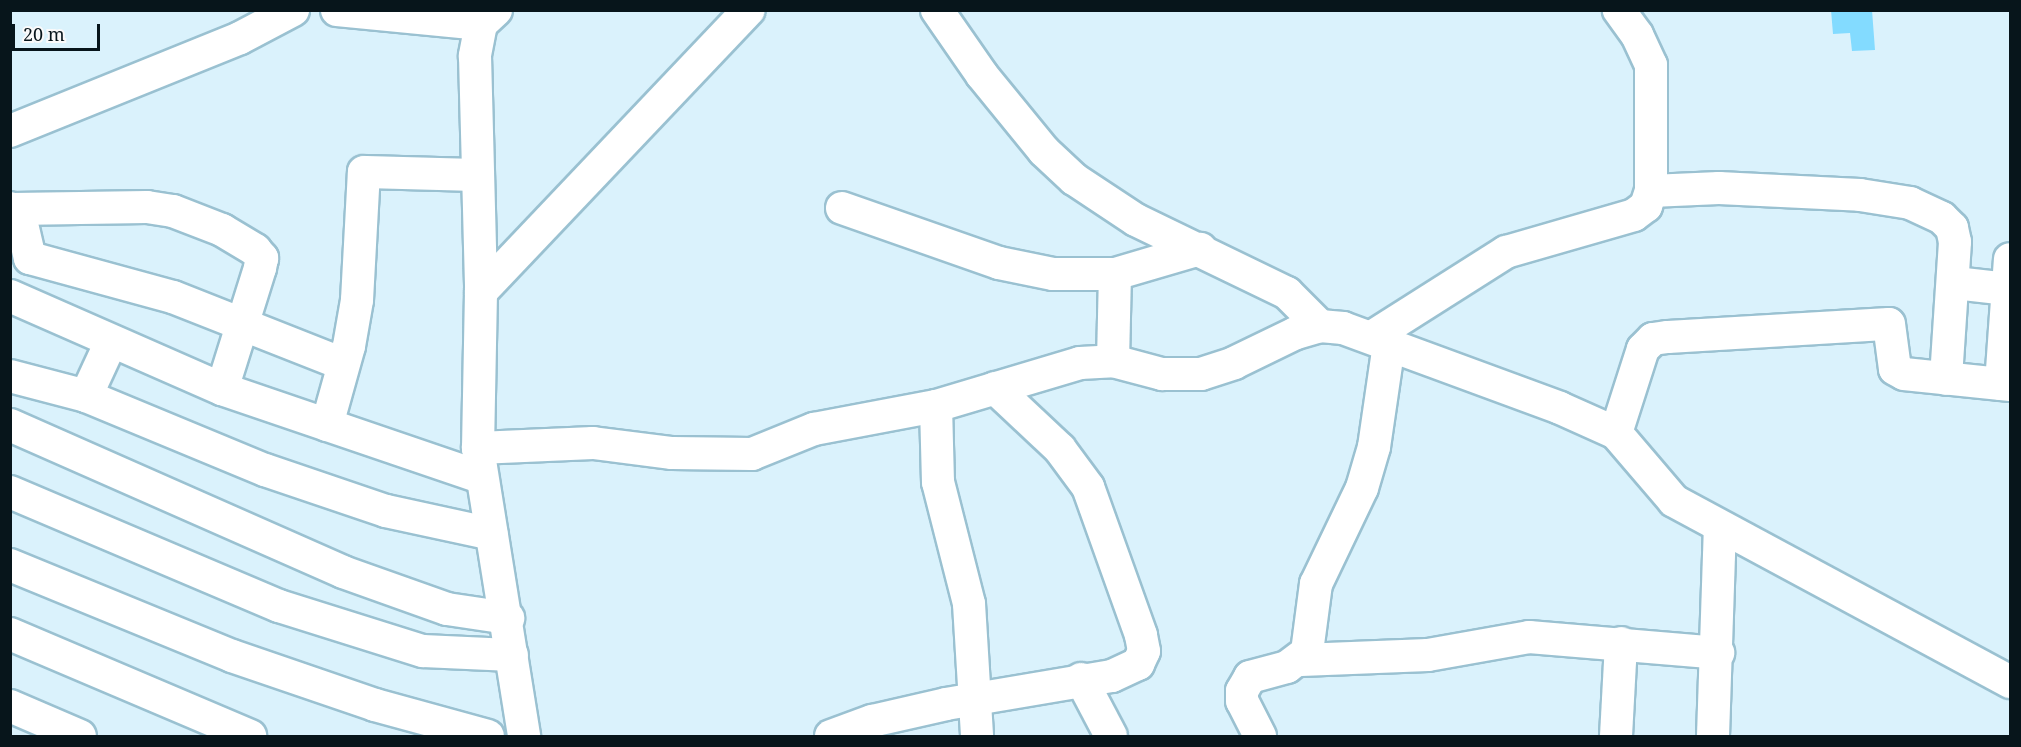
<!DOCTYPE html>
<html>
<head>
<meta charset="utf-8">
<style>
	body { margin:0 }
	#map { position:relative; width:2021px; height:747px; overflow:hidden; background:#daf2fc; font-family:"Noto Serif",serif }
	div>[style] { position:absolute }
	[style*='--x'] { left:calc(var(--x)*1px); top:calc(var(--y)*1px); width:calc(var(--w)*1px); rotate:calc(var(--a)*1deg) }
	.building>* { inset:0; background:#83dbff }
	.roads { filter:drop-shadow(2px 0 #9ac1d1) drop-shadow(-2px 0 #9ac1d1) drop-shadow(0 2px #9ac1d1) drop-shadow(0 -2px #9ac1d1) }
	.street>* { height:32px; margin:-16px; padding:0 16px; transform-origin:16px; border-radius:16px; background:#fff }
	span { translate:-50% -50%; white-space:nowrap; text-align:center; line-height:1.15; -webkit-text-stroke:5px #fafafa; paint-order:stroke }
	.frame { position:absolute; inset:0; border:12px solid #07151b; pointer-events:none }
	.scale { position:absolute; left:12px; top:24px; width:88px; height:27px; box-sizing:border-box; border:3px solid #07151b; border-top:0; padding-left:8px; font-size:18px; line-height:21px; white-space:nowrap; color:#07151b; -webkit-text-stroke:4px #fafafa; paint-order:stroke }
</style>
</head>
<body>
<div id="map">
	<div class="building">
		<div style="clip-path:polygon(1831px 10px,1872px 10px,1875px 50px,1852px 51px,1850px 33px,1833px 34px)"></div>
	</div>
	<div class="roads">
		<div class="street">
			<div style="--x:337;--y:10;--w:145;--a:5.6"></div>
			<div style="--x:496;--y:10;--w:21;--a:137"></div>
			<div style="--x:481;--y:24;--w:33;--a:101"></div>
			<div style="--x:475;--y:56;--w:236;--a:88.5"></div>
			<div style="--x:481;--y:292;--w:156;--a:91.1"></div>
			<div style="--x:478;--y:448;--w:292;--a:80.9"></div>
			<div style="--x:937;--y:10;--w:79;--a:55.3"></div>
			<div style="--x:982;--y:75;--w:98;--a:50.8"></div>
			<div style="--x:1044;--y:151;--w:41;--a:43"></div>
			<div style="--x:1074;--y:179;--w:74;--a:33.5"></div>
			<div style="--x:1136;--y:220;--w:168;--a:25.8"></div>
			<div style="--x:1287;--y:293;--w:47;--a:45"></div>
			<div style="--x:10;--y:131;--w:248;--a:-22"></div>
			<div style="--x:240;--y:38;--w:60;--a:-27.8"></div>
			<div style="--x:1651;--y:191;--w:68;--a:-2.5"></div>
			<div style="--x:1719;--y:188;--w:141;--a:2.8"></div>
			<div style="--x:1860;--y:195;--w:51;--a:9.1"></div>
			<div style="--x:1910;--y:203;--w:35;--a:25"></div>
			<div style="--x:1942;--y:218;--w:14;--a:45"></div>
			<div style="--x:1952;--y:228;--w:14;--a:78"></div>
			<div style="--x:1955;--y:242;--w:137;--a:93.8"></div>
			<div style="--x:10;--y:208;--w:20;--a:53"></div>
			<div style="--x:22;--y:224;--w:35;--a:77"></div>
			<div style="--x:30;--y:258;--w:148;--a:15.3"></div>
			<div style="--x:173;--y:297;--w:183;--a:21.5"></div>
			<div style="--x:842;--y:208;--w:166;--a:19.3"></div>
			<div style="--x:999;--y:263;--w:55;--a:11.5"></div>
			<div style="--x:1053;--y:274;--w:62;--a:0"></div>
			<div style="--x:1115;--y:274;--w:89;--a:-16.4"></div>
			<div style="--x:14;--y:209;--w:133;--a:-0.9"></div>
			<div style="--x:147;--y:207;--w:26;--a:9"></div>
			<div style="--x:173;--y:211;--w:53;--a:21.2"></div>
			<div style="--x:222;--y:230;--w:39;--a:31"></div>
			<div style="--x:255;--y:250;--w:11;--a:49"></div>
			<div style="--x:262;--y:258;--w:10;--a:101"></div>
			<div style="--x:260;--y:268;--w:127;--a:107.4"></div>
			<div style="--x:1955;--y:283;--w:53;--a:6.5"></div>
			<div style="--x:481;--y:292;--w:389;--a:-46.5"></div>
			<div style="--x:10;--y:296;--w:232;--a:23.7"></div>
			<div style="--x:222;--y:389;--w:274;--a:18.8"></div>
			<div style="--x:1372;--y:337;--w:159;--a:-32.4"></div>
			<div style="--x:1506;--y:252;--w:133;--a:-16.1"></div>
			<div style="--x:1634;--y:215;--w:15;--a:-37"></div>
			<div style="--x:1646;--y:206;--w:16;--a:-72"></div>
			<div style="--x:1651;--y:191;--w:126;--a:-90"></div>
			<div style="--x:1651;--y:65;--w:33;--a:-115"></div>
			<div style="--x:1637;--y:35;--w:31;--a:-126"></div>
			<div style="--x:1113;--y:361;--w:87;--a:-88.7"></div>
			<div style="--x:10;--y:376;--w:79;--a:14.7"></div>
			<div style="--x:86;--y:396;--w:194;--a:22.5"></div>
			<div style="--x:265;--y:470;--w:128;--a:18.7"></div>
			<div style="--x:386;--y:511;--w:108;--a:12.2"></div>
			<div style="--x:2001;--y:384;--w:125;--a:-85.9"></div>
			<div style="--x:86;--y:396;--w:60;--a:-65.2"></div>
			<div style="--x:936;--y:406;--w:76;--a:88.5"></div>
			<div style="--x:938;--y:482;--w:126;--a:75.7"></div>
			<div style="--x:969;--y:604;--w:132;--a:86.5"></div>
			<div style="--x:10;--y:425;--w:364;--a:23.8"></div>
			<div style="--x:343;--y:572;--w:110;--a:19.6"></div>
			<div style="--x:447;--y:609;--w:62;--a:8.4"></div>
			<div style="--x:327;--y:425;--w:82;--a:-74.4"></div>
			<div style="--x:349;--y:346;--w:47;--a:-80.1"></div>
			<div style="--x:357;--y:300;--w:128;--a:-86.9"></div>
			<div style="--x:364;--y:172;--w:114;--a:1.5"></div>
			<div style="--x:1616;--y:433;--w:88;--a:-72.2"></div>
			<div style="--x:1643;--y:349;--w:14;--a:-45"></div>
			<div style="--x:1653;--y:339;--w:15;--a:-8"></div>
			<div style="--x:1668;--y:337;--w:221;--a:-3.4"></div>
			<div style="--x:1889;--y:324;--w:45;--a:82.4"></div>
			<div style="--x:1895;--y:369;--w:10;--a:29"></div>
			<div style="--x:1904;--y:374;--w:107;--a:5.9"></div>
			<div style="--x:478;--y:448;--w:115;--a:-2.5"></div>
			<div style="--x:593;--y:443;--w:80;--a:7.2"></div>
			<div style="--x:672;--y:453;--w:80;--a:0.7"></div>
			<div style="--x:752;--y:454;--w:67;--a:-22"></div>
			<div style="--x:814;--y:429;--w:124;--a:-10.7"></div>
			<div style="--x:936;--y:406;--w:150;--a:-16.6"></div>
			<div style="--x:1080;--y:363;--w:33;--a:-3"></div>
			<div style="--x:1113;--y:361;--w:51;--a:14.9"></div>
			<div style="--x:1162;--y:374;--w:39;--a:0"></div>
			<div style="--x:1201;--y:374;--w:35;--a:-18"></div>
			<div style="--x:1234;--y:363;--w:69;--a:-25.8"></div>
			<div style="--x:1296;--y:333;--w:25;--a:-16"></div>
			<div style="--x:1320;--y:326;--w:23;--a:5"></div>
			<div style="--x:1343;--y:328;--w:231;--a:20.2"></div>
			<div style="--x:1560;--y:408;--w:61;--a:24.1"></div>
			<div style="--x:1616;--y:433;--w:89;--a:49.5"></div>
			<div style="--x:1674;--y:501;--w:382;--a:28.3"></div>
			<div style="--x:10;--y:492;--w:292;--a:23"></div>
			<div style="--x:279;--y:606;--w:151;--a:17.4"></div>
			<div style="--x:423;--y:651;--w:89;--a:2.6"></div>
			<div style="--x:10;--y:565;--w:240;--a:22.3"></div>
			<div style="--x:232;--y:656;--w:151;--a:18.9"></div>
			<div style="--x:375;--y:705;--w:117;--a:15.3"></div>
			<div style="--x:10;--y:634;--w:261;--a:23"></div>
			<div style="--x:1301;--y:660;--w:127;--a:-2.3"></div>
			<div style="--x:1428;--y:655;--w:103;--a:-10.1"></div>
			<div style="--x:1529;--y:637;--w:190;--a:4.8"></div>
			<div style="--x:1081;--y:679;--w:64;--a:62.2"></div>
			<div style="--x:10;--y:706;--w:76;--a:23.2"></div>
			<div style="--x:831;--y:736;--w:44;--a:-20.1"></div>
			<div style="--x:872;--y:721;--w:76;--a:-12.9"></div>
			<div style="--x:946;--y:704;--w:168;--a:-9.6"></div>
			<div style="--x:1112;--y:676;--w:29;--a:-25"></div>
			<div style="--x:1138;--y:664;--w:14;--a:-65"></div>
			<div style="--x:1144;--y:651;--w:16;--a:-101"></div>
			<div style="--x:1141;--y:635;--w:157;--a:-109.7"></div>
			<div style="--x:1088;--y:487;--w:47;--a:-126.4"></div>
			<div style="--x:1060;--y:449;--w:89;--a:-136.8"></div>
			<div style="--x:1260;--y:736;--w:39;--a:-117"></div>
			<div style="--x:1242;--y:701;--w:10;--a:-90"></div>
			<div style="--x:1242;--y:691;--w:16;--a:-60"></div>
			<div style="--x:1250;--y:677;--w:38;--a:-15"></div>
			<div style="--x:1287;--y:667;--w:25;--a:-37"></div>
			<div style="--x:1307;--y:652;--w:69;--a:-82.5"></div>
			<div style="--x:1316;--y:584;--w:106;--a:-64.4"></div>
			<div style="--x:1362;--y:488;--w:43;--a:-73.7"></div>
			<div style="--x:1374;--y:447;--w:104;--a:-81.7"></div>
			<div style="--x:1616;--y:736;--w:93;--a:-86.9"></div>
			<div style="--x:1713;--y:736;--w:207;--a:-88.1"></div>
		</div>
	</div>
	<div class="frame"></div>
	<div class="scale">20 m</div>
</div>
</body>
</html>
